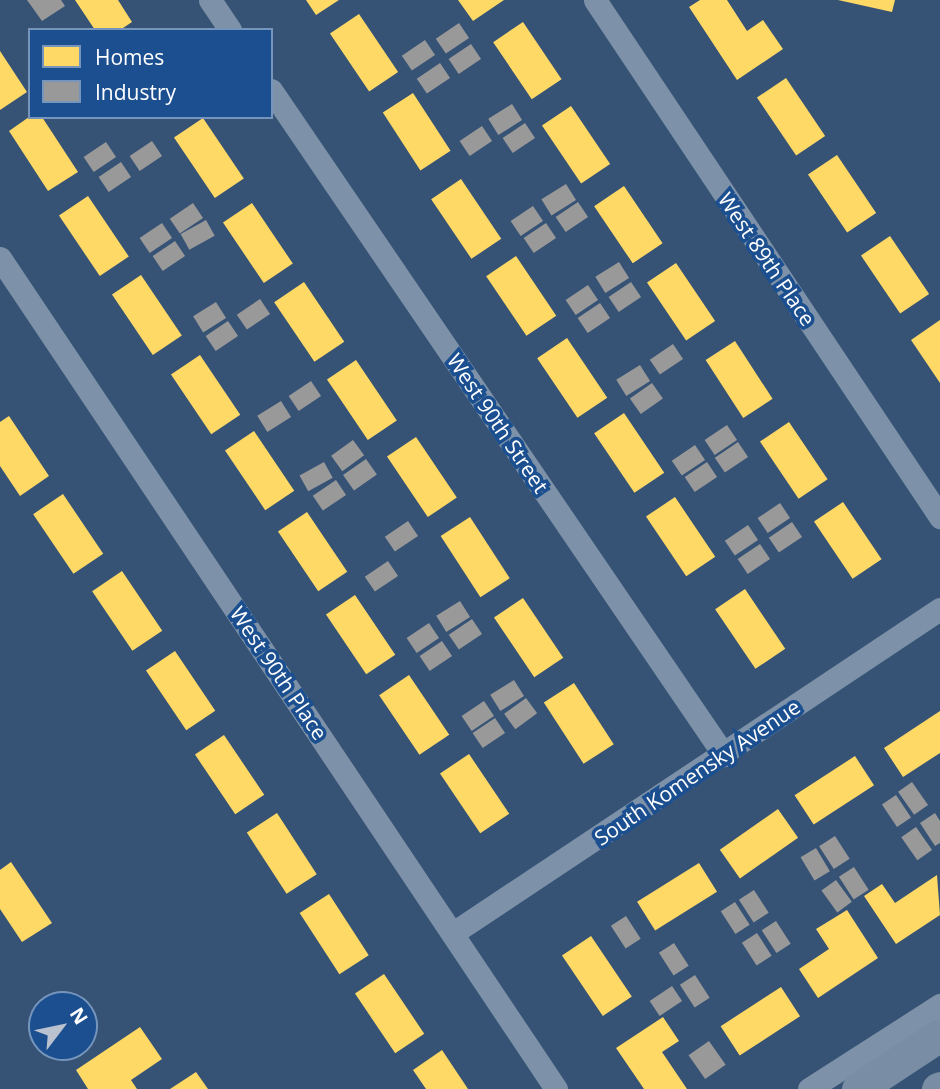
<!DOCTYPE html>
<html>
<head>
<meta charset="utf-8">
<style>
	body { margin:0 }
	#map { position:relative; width:940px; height:1089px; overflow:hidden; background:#365274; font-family:"Open Sans",sans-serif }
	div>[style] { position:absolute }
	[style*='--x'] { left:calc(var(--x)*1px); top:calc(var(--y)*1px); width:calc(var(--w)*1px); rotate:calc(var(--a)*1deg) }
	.homes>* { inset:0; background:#ffd966; transform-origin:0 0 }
	.industry>* { inset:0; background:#999; transform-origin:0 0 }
	.street>* { height:23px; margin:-11.5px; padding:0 11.5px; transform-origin:11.5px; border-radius:11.5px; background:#7d92a8 }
	.secondary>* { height:33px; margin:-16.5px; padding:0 16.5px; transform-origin:16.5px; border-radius:16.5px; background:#798da4 }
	span { translate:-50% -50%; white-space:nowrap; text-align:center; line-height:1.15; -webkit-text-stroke:7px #1b4f8f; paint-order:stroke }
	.street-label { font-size:21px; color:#fff }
	.legend { position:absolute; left:28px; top:28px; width:245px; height:91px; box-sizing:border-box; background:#1b4f8f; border:2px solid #7695bc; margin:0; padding:9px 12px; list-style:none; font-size:21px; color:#fff }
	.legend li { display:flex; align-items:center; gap:14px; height:35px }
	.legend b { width:35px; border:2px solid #7695bc }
	.north { position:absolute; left:28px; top:991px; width:70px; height:70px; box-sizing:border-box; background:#1b4f8f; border:2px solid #7695bc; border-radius:50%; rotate:58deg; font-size:19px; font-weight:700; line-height:28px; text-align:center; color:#fff }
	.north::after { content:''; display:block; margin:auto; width:24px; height:32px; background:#b9c2ce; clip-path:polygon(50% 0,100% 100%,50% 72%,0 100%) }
</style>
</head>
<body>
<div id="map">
	<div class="homes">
		<div style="clip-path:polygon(75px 0,118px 0,132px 22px,120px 30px,95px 30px)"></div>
		<div style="clip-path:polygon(306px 0,339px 0,316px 15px)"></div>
		<div style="clip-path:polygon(458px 0,504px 0,473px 21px)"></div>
		<div style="clip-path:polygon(700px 0,727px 0,747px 31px,763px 20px,783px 49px,737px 80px,689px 7px)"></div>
		<div style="clip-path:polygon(838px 0,895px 0,892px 12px)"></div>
		<div style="left:359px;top:14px;width:70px;height:35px;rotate:56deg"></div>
		<div style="left:523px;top:22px;width:69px;height:36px;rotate:56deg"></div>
		<div style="clip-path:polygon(0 51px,27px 92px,0 110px)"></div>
		<div style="left:786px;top:78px;width:70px;height:35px;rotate:56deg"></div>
		<div style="left:413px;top:93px;width:69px;height:36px;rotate:57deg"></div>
		<div style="left:571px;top:106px;width:70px;height:35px;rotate:56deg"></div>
		<div style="clip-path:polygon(29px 117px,42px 117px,78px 172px,48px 191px,9px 131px)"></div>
		<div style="left:203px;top:118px;width:73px;height:35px;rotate:56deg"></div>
		<div style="left:837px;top:155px;width:70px;height:35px;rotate:56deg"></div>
		<div style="left:461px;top:179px;width:72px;height:36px;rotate:56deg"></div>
		<div style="left:624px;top:186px;width:69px;height:36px;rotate:56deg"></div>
		<div style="left:88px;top:196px;width:73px;height:35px;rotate:56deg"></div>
		<div style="left:252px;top:203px;width:73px;height:35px;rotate:56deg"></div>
		<div style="left:890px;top:236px;width:70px;height:35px;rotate:56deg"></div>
		<div style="left:516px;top:256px;width:72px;height:36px;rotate:56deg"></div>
		<div style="left:676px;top:263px;width:70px;height:35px;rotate:56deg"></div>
		<div style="left:141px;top:275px;width:73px;height:35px;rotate:56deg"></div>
		<div style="left:304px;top:282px;width:72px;height:36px;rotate:56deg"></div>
		<div style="clip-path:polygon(940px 320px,940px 383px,911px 340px)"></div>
		<div style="left:567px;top:338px;width:72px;height:36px;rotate:56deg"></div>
		<div style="left:735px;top:341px;width:69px;height:35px;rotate:57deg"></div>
		<div style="left:200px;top:355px;width:72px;height:35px;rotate:56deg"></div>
		<div style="left:356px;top:360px;width:73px;height:35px;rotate:56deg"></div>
		<div style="left:624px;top:413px;width:72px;height:36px;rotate:56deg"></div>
		<div style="clip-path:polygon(9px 416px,49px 476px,20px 496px,0 466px,0 422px)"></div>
		<div style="left:789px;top:422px;width:69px;height:35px;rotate:56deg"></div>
		<div style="left:254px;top:431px;width:72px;height:35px;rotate:56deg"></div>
		<div style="left:416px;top:437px;width:73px;height:35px;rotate:56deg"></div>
		<div style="left:63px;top:494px;width:72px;height:36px;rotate:56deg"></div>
		<div style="left:675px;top:497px;width:72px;height:35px;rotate:56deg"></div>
		<div style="left:843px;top:502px;width:69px;height:35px;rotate:56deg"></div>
		<div style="left:307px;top:512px;width:72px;height:35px;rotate:56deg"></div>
		<div style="left:470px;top:517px;width:73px;height:35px;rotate:57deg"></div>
		<div style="left:122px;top:571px;width:72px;height:36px;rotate:56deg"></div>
		<div style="left:745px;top:589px;width:72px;height:36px;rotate:56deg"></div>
		<div style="left:355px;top:595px;width:72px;height:35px;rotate:56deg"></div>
		<div style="left:523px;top:598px;width:72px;height:35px;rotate:56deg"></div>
		<div style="left:175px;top:651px;width:72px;height:35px;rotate:56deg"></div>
		<div style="left:409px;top:675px;width:72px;height:36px;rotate:56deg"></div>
		<div style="left:574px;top:683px;width:73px;height:36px;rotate:57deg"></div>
		<div style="clip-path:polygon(940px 711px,940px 753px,903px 777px,884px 748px)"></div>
		<div style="left:224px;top:735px;width:72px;height:35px;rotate:56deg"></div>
		<div style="left:469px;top:754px;width:72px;height:35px;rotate:56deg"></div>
		<div style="left:855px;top:756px;width:35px;height:72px;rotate:57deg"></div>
		<div style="left:778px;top:809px;width:35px;height:71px;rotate:55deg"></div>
		<div style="left:277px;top:813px;width:73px;height:36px;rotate:57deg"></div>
		<div style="clip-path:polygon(11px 862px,52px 923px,22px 942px,0 909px,0 870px)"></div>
		<div style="left:699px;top:863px;width:34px;height:73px;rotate:58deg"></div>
		<div style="clip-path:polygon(937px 875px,940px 915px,896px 944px,864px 896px,882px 884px,895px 903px)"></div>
		<div style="left:329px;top:894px;width:73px;height:35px;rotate:57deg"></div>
		<div style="clip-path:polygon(847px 910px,878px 958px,818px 998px,799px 969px,829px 949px,816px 929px)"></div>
		<div style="left:591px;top:936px;width:73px;height:35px;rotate:56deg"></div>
		<div style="left:384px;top:974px;width:72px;height:35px;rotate:56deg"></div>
		<div style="left:781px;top:987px;width:35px;height:72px;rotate:57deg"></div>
		<div style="clip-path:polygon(663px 1017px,679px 1041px,662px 1052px,687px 1089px,644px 1089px,616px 1048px)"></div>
		<div style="clip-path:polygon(140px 1027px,162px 1059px,131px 1080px,137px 1089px,88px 1089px,76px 1070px)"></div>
		<div style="clip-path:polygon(442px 1050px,468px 1089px,426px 1089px,413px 1070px)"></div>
		<div style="clip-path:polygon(196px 1072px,208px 1089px,170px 1089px)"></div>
	</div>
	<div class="industry">
		<div style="clip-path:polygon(27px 0,61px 0,65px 6px,42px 21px)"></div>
		<div style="left:459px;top:23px;width:18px;height:28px;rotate:56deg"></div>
		<div style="left:425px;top:40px;width:18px;height:28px;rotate:56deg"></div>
		<div style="left:471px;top:44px;width:18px;height:27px;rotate:56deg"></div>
		<div style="left:440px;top:63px;width:18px;height:28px;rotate:56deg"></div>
		<div style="left:512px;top:104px;width:19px;height:28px;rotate:58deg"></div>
		<div style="left:525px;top:123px;width:18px;height:27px;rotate:56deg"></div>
		<div style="left:482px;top:126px;width:18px;height:27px;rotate:56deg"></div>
		<div style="left:152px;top:141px;width:18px;height:27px;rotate:56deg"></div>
		<div style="left:106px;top:142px;width:18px;height:27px;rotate:56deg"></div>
		<div style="left:121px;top:162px;width:18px;height:27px;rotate:56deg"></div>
		<div style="left:566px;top:184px;width:19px;height:29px;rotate:58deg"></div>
		<div style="left:578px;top:202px;width:18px;height:27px;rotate:56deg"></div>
		<div style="left:193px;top:203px;width:18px;height:28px;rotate:56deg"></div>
		<div style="left:533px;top:206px;width:18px;height:27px;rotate:56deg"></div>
		<div style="left:206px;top:220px;width:18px;height:29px;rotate:61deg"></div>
		<div style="left:162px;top:223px;width:18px;height:27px;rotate:56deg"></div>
		<div style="left:546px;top:223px;width:18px;height:27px;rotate:56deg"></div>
		<div style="left:175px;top:241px;width:18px;height:27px;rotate:56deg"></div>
		<div style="left:619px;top:262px;width:19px;height:28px;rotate:58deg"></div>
		<div style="left:631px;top:282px;width:18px;height:27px;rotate:56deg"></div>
		<div style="left:588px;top:285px;width:18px;height:27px;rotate:56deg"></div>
		<div style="left:260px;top:299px;width:18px;height:28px;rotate:56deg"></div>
		<div style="left:216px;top:302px;width:19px;height:27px;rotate:58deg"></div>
		<div style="left:600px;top:303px;width:18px;height:27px;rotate:56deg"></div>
		<div style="left:228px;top:321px;width:18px;height:27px;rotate:56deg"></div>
		<div style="left:673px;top:344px;width:18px;height:28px;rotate:56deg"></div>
		<div style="left:640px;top:365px;width:19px;height:28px;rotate:58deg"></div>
		<div style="left:311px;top:381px;width:18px;height:27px;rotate:56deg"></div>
		<div style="left:652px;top:383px;width:19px;height:27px;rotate:55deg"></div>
		<div style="left:281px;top:401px;width:19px;height:28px;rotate:58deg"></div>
		<div style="left:727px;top:425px;width:18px;height:27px;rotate:56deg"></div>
		<div style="left:353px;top:440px;width:19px;height:27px;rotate:54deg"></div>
		<div style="left:738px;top:442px;width:18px;height:28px;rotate:56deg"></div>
		<div style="left:695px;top:445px;width:18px;height:28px;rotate:56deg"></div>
		<div style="left:366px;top:459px;width:19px;height:28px;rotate:55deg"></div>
		<div style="left:324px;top:462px;width:18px;height:28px;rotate:61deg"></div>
		<div style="left:707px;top:462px;width:18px;height:27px;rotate:56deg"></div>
		<div style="left:336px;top:480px;width:18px;height:28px;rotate:56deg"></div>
		<div style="left:780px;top:503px;width:18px;height:27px;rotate:56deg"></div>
		<div style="left:408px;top:521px;width:18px;height:28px;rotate:56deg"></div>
		<div style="left:792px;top:522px;width:18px;height:28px;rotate:56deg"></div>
		<div style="left:748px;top:525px;width:18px;height:28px;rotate:56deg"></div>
		<div style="left:760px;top:544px;width:18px;height:27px;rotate:56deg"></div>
		<div style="left:388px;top:561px;width:18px;height:28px;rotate:56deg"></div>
		<div style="left:460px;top:601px;width:19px;height:28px;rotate:58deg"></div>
		<div style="left:472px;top:619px;width:18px;height:28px;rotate:56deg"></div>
		<div style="left:429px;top:623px;width:18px;height:27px;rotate:56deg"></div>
		<div style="left:442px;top:641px;width:18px;height:27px;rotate:56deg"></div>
		<div style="left:514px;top:680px;width:19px;height:28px;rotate:58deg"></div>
		<div style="left:526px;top:698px;width:19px;height:27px;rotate:54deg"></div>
		<div style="left:484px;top:701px;width:18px;height:27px;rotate:56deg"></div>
		<div style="left:495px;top:718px;width:18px;height:27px;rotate:56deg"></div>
		<div style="left:912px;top:782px;width:28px;height:17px;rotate:55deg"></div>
		<div style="left:896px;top:795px;width:27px;height:17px;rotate:56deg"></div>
		<div style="clip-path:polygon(935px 813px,940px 821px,940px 843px,935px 846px,920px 823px)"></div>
		<div style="left:916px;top:827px;width:28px;height:18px;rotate:55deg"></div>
		<div style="left:835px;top:836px;width:27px;height:19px;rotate:57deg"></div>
		<div style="left:816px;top:848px;width:27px;height:18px;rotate:59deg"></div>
		<div style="left:854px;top:867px;width:27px;height:18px;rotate:57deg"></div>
		<div style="left:836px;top:880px;width:27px;height:18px;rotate:54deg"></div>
		<div style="left:754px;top:890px;width:27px;height:18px;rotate:57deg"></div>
		<div style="left:735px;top:902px;width:27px;height:17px;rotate:57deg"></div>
		<div style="left:626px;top:916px;width:27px;height:18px;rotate:57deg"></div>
		<div style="left:776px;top:921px;width:27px;height:17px;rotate:57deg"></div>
		<div style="left:757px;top:933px;width:27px;height:18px;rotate:57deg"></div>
		<div style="left:674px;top:943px;width:27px;height:18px;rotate:57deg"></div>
		<div style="left:695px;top:975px;width:27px;height:18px;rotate:57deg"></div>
		<div style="left:672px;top:986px;width:18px;height:27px;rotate:56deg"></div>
		<div style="left:709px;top:1041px;width:29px;height:25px;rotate:55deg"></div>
	</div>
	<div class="street">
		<div style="--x:210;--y:0;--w:36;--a:56"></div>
		<div style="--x:595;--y:0;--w:622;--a:56.28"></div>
		<div style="--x:271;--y:90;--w:805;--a:55.74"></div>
		<div style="--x:0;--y:258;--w:1000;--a:56.21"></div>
		<div style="--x:453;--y:933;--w:585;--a:-33.64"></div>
		<div style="--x:809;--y:1089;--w:156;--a:-32.7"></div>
	</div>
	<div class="secondary">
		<div style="--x:858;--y:1089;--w:98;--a:-33.4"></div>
		<div style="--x:938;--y:1089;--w:2;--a:-27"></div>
	</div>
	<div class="street-label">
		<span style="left:767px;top:259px;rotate:56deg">West 89th Place</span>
		<span style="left:498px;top:423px;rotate:56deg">West 90th Street</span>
		<span style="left:279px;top:673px;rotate:56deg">West 90th Place</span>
		<span style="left:697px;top:772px;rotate:-34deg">South Komensky Avenue</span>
	</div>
	<ul class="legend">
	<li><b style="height:19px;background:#ffd966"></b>Homes</li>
	<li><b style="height:19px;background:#999"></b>Industry</li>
	</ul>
	<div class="north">N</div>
</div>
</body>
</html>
